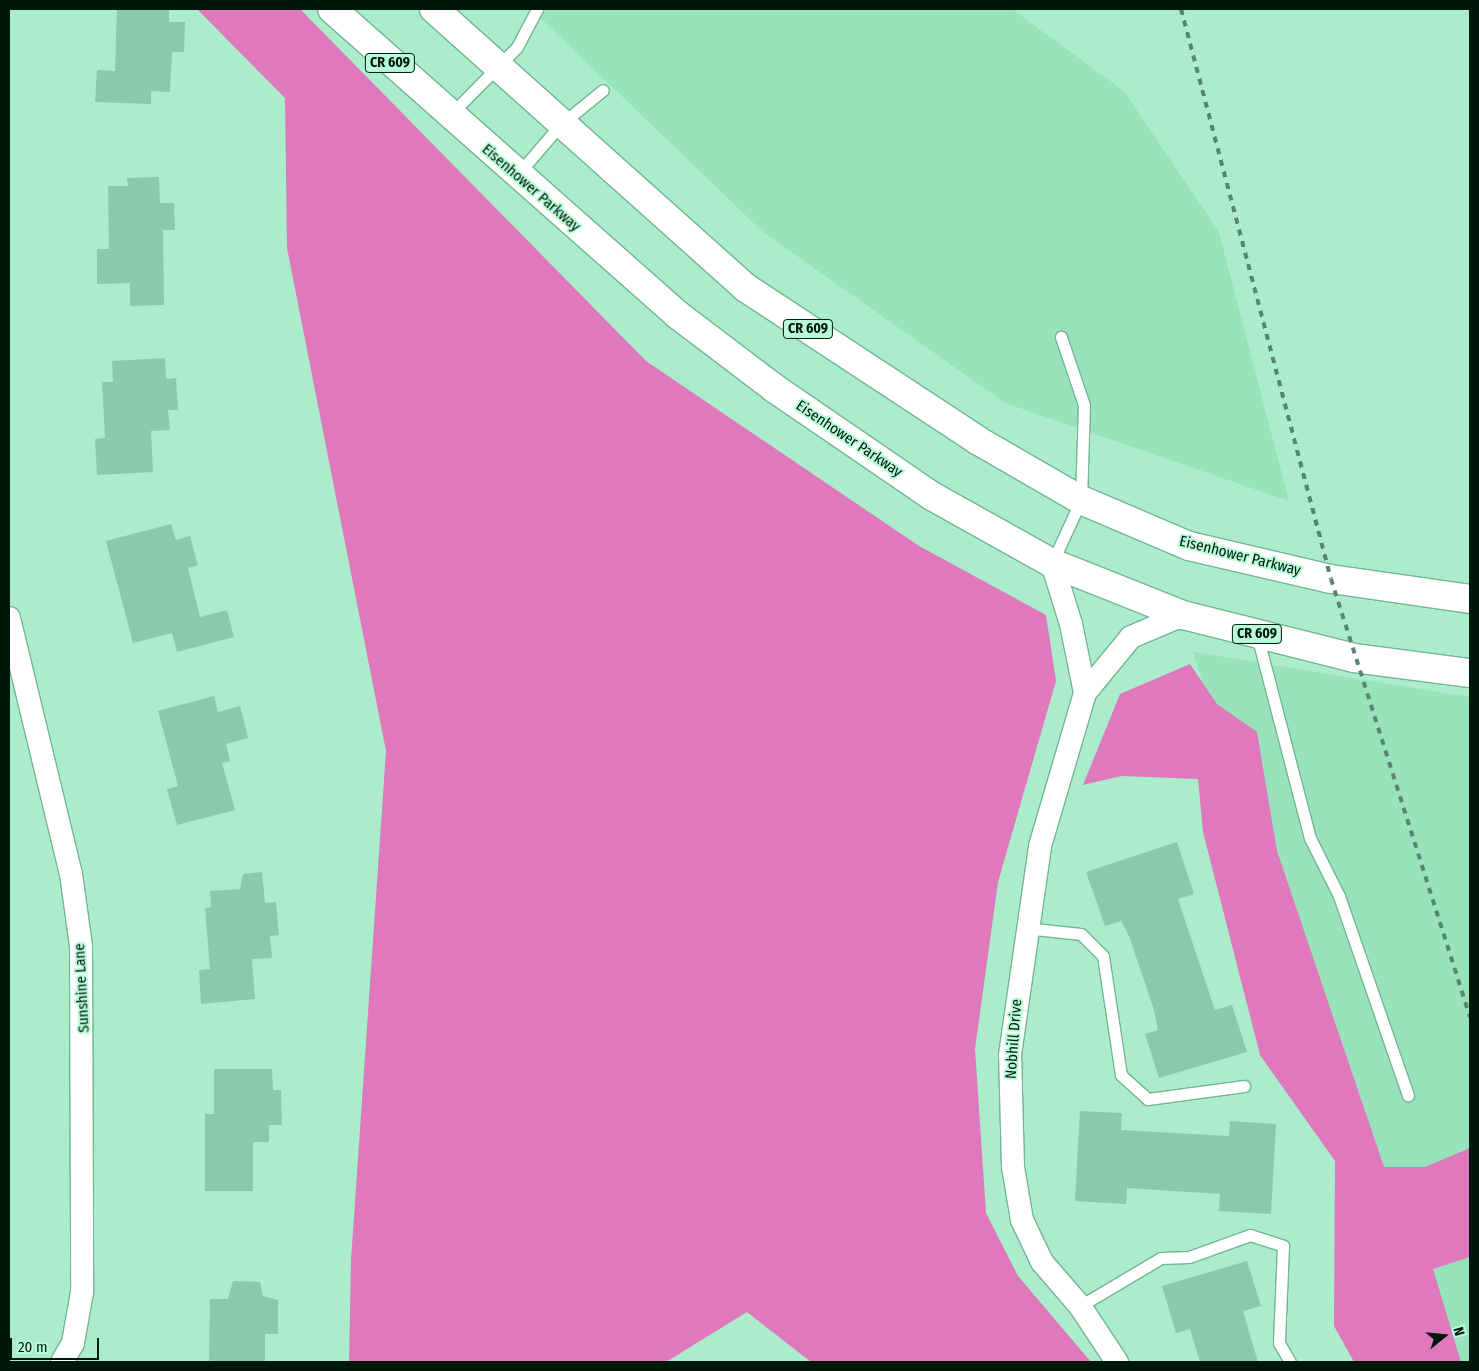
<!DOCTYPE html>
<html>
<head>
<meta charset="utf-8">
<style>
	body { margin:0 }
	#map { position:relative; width:1479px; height:1371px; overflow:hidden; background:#abedca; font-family:"Fira Sans Condensed",sans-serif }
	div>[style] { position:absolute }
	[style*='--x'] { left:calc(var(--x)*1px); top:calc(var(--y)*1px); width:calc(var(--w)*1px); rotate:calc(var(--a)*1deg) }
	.built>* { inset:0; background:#99e3bc }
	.forest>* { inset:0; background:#df78bd }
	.building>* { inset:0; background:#89caa8 }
	.roads { filter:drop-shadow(1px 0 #73b493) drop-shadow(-1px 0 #73b493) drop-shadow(0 1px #73b493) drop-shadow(0 -1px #73b493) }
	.lane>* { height:11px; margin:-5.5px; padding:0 5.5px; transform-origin:5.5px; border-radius:5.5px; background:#fff }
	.street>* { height:22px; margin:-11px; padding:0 11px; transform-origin:11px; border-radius:11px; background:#fff }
	.primary>* { height:28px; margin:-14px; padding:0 14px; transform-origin:14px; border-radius:14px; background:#fff }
	.rail>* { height:4px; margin-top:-2px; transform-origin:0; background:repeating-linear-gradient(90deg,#58856d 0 6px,transparent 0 12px) }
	span { translate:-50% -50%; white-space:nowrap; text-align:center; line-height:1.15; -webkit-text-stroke:4px #b8fbd7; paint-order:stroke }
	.shield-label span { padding:1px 4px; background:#b8fbd7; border:1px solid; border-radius:4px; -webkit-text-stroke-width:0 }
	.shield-label { font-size:14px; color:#00170c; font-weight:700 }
	.street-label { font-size:15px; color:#00170c }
	.frame { position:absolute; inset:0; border:10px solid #00170c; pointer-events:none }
	.north { position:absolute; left:1419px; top:1311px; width:50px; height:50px; -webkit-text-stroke:4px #b8fbd7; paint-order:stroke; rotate:73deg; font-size:14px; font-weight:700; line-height:20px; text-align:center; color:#00170c }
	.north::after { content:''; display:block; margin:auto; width:18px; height:22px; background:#00170c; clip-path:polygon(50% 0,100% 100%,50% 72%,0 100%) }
	.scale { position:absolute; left:10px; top:1338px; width:89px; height:22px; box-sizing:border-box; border:2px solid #00170c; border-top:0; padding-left:6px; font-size:15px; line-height:18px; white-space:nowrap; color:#00170c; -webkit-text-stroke:4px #b8fbd7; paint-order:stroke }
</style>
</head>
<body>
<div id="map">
	<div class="built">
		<div style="clip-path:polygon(531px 9px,1012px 9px,1124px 91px,1219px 232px,1289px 501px,1005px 403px,763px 232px)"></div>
		<div style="clip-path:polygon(1193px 652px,1470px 697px,1470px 1362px,1418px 1362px)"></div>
	</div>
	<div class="forest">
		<div style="clip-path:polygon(197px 9px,300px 9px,646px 361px,919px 546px,1046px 615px,1056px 681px,998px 882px,975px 1049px,986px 1213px,1018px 1276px,1091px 1362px,811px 1362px,747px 1312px,666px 1362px,349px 1362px,351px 1260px,386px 751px,287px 248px,285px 98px)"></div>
		<div style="clip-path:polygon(1190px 664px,1217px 704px,1257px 732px,1277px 851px,1384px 1167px,1425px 1167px,1470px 1148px,1470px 1257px,1433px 1269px,1461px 1362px,1354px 1362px,1334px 1326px,1335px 1161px,1260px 1055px,1203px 832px,1198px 779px,1121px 776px,1083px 785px,1120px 694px)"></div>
	</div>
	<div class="building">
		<div style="clip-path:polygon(117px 9px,169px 9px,169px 22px,185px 22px,184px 52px,172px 52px,170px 92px,151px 91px,151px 104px,95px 102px,97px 70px,115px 71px)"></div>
		<div style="clip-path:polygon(159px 177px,160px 203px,174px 203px,175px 230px,163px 230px,164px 305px,130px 306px,130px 283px,97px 284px,97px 249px,109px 249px,108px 186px,128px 186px,127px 178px)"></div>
		<div style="clip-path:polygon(165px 358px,166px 379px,176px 378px,178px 410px,168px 410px,170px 430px,151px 431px,153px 472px,97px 475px,95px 439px,105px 438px,102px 382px,113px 382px,112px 361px)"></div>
		<div style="clip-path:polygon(171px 524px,176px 540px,190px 536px,198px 565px,188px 568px,200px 617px,227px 610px,234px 637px,177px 652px,172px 633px,133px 643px,106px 541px)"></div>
		<div style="clip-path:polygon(214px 696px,218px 712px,240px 706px,248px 738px,226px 744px,230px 761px,222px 763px,235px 810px,177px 825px,167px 789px,178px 786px,158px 711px)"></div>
		<div style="clip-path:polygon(1177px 842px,1194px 894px,1178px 899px,1215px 1010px,1232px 1005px,1247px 1052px,1159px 1078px,1145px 1034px,1158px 1030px,1154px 1010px,1129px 936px,1121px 921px,1105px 926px,1086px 872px)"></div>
		<div style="clip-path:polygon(262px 872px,265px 903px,276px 902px,279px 935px,270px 936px,272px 958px,252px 959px,255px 999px,201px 1004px,199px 970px,210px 969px,205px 908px,211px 907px,210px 891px,240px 889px,243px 874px)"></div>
		<div style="clip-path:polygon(214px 1069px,272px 1069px,273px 1090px,281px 1090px,282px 1125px,269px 1125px,269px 1142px,253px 1142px,253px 1191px,205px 1191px,205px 1114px,214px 1114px)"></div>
		<div style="clip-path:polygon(1080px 1111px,1122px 1113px,1121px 1130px,1229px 1136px,1230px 1121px,1276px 1124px,1271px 1214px,1219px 1211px,1220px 1194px,1127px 1188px,1126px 1204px,1075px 1201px)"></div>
		<div style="clip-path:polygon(1247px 1261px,1261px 1306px,1243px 1311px,1258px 1362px,1200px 1362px,1190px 1329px,1176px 1333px,1162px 1286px)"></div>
		<div style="clip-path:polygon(233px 1281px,260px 1282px,263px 1296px,278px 1300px,278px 1334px,265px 1334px,265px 1362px,209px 1362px,210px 1299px,228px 1299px)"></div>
	</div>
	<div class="roads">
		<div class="lane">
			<div style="--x:450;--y:115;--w:95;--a:-45.4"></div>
			<div style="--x:517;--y:47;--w:43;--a:-62.2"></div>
			<div style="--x:518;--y:174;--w:65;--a:-49.4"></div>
			<div style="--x:560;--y:125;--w:55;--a:-39.1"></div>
			<div style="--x:1052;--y:563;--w:69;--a:-65.3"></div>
			<div style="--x:1081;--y:500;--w:95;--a:-88.2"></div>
			<div style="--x:1084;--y:405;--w:72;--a:-108.7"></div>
			<div style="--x:1257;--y:635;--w:210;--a:75.4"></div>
			<div style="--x:1310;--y:838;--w:65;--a:63.4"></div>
			<div style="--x:1339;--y:896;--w:211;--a:70.9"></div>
			<div style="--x:1025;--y:928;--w:56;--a:6.1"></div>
			<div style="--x:1081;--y:934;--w:31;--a:45"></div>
			<div style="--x:1103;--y:956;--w:120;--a:81.4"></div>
			<div style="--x:1121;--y:1075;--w:36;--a:42"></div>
			<div style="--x:1148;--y:1099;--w:97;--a:-7.7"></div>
			<div style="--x:1080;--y:1306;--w:94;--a:-30.7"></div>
			<div style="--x:1161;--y:1258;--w:28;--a:-2"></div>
			<div style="--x:1189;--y:1257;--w:65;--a:-19.8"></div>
			<div style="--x:1250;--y:1235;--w:35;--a:18"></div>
			<div style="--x:1283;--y:1246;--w:97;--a:92.4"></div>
			<div style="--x:1279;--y:1343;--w:22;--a:60"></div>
		</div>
		<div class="street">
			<div style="--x:1052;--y:563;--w:64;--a:72.7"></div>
			<div style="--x:1071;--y:624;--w:70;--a:78.5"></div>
			<div style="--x:9;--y:618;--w:263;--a:76.4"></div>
			<div style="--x:71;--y:874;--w:73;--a:82.1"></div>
			<div style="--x:81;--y:946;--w:346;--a:89.8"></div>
			<div style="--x:82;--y:1292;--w:52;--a:100"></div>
			<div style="--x:73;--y:1343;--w:22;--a:120"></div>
			<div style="--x:1117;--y:1362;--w:67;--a:-123.5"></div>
			<div style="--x:1080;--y:1306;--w:58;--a:-130.8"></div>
			<div style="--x:1042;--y:1262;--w:47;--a:-115.5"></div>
			<div style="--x:1022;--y:1220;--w:54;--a:-99.6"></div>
			<div style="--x:1013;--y:1167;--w:112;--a:-91.5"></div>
			<div style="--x:1010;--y:1055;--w:211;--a:-81.8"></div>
			<div style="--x:1040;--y:846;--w:159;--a:-73.6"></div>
			<div style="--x:1085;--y:693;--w:72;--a:-50.6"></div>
			<div style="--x:1131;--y:637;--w:56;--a:-22.9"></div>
		</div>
		<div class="primary">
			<div style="--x:332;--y:9;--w:462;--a:41.5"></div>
			<div style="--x:678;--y:315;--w:121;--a:37.2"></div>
			<div style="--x:774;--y:388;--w:191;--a:34.4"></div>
			<div style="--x:932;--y:496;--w:137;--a:29.2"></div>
			<div style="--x:1052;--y:563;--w:141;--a:21.7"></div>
			<div style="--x:1183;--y:615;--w:176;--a:14.1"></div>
			<div style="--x:1354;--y:658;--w:117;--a:7.4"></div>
			<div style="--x:434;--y:9;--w:419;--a:41.8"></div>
			<div style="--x:746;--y:288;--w:277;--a:33.3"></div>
			<div style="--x:977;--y:440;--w:120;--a:30"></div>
			<div style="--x:1081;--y:500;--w:117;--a:23.1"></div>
			<div style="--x:1189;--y:546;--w:146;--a:13.1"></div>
			<div style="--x:1331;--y:579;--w:140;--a:8.2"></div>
		</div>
	</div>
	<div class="rail">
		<div style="--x:1181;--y:9;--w:589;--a:75.26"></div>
		<div style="--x:1331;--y:579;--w:460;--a:72.4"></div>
	</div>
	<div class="shield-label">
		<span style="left:390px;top:63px">CR 609</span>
		<span style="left:808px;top:329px">CR 609</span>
		<span style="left:1257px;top:634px">CR 609</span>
	</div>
	<div class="street-label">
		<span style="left:531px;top:188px;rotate:41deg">Eisenhower Parkway</span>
		<span style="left:849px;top:439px;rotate:34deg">Eisenhower Parkway</span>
		<span style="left:1240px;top:556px;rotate:14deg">Eisenhower Parkway</span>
		<span style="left:82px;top:988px;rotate:-93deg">Sunshine Lane</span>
		<span style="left:1014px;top:1039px;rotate:-86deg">Nobhill Drive</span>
	</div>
	<div class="frame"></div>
	<div class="north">N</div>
	<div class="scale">20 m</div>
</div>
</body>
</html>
